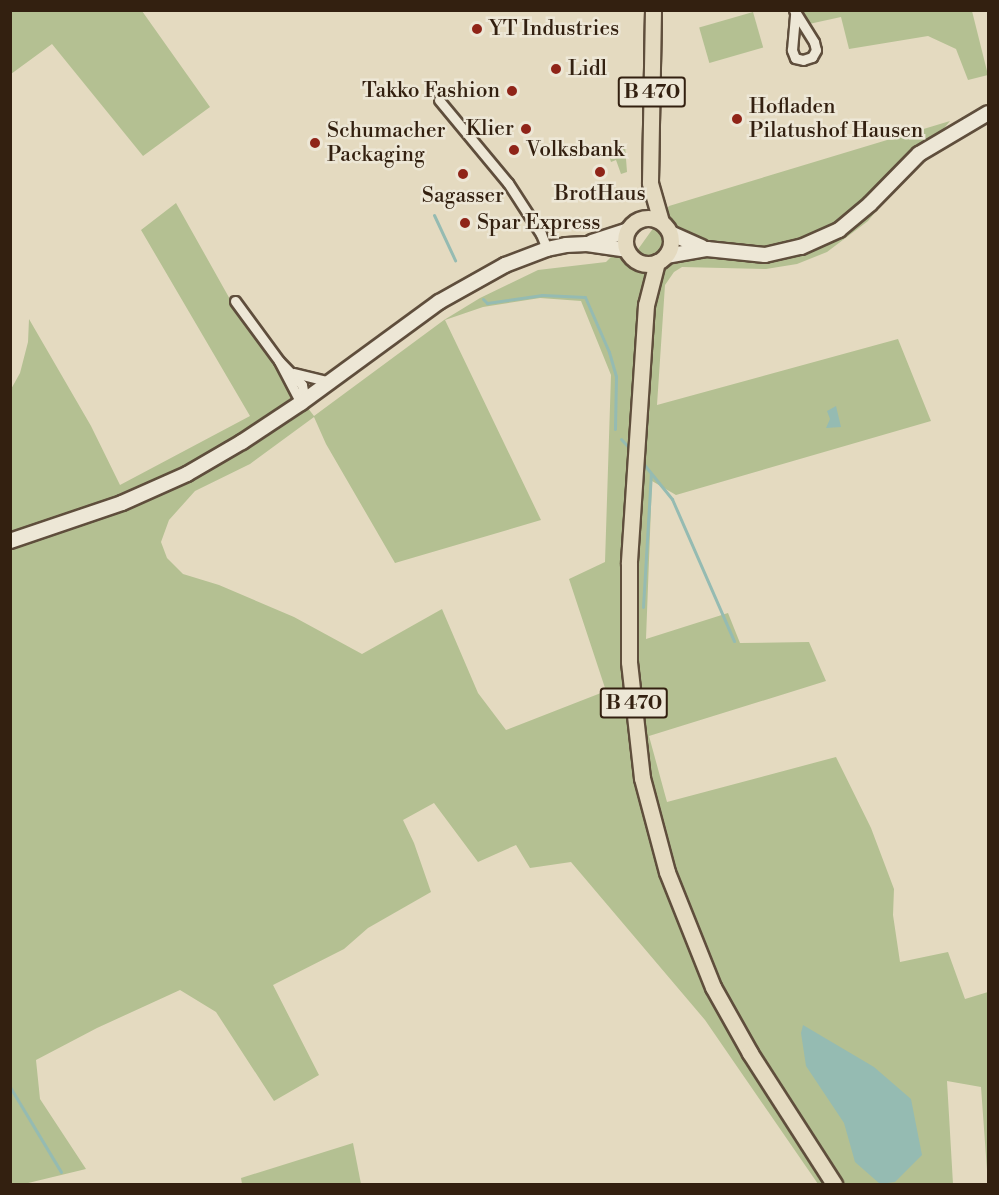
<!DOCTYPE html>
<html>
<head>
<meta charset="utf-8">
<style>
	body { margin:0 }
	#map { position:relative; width:999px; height:1195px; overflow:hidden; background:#e4dac0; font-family:"Libre Bodoni",serif }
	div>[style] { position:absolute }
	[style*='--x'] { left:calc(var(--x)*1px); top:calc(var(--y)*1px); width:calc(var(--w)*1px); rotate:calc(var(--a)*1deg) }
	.green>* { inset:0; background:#b4c092; transform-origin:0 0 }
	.water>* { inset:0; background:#95bbb2 }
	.stream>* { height:3px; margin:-1.5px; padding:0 1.5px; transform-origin:1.5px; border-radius:1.5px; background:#95bbb2 }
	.roads { filter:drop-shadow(2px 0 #5f4e3c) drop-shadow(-2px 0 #5f4e3c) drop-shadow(0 2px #5f4e3c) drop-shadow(0 -2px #5f4e3c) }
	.street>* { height:9px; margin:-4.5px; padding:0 4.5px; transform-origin:4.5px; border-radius:4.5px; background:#ede7d6 }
	.secondary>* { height:14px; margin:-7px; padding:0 7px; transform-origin:7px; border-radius:7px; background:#ede7d6 }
	.primary>* { height:15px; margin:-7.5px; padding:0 7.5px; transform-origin:7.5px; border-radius:7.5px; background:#e4dac0 }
	.primary>.ring { margin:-7.5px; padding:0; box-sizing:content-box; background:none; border:15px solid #e4dac0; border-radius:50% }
	.dots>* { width:16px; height:16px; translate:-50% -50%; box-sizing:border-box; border:3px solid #ede7d6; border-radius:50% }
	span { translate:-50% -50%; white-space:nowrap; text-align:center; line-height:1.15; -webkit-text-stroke:5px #ede7d6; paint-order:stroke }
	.shield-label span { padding:2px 4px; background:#ede7d6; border:2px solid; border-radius:4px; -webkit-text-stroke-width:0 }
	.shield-label { font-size:20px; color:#332010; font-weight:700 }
	.poi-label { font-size:21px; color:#332010 }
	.left { translate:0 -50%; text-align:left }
	.right { translate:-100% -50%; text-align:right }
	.frame { position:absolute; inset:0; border:12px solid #332010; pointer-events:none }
</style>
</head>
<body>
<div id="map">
	<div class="green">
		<div style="clip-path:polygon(11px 10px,142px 11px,210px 107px,143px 156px,52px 44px,11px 74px)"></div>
		<div style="clip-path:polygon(801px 11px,972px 11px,988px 75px,968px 80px,956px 49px,928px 36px,849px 49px,841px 17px,809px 24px)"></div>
		<div style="left:753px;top:12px;width:37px;height:56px;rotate:74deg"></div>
		<div style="clip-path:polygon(evenodd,950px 121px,868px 221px,827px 252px,797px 264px,766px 269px,682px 267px,674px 272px,665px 285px,657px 405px,898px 339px,931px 421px,676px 495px,652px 481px,646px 639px,728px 613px,740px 643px,809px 642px,826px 681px,649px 736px,667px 802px,836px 757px,871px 828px,894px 889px,893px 915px,900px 962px,948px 952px,965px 999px,988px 992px,988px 1184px,981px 1087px,947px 1081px,953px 1184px,818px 1184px,705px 1020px,571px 862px,530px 868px,516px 845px,478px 862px,434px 803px,403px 820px,414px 843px,431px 892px,368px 928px,344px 949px,273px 985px,319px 1075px,274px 1101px,216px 1012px,180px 990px,97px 1028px,36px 1060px,40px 1099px,86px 1169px,24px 1184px,11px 1184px,10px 391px,20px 373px,28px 342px,29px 319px,91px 426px,120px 485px,250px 416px,141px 230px,176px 203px,245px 326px,314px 416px,444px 320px,480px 298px,538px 270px,606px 262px,615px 253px,629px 262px,669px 206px,950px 121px,540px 298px,581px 301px,611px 375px,605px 562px,569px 579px,606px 691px,506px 730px,478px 693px,442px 609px,362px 654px,294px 617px,219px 585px,183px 574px,167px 558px,161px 542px,169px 520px,195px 491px,250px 464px,314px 417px,326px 444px,395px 563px,541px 520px,445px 320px,483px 307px,540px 298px)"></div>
		<div style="clip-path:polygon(625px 145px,627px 172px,621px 174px,616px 160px,611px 162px,607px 150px)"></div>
		<div style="clip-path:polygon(353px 1143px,361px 1184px,242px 1184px,241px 1178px)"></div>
	</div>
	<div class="water">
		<div style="clip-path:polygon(836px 406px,841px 427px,826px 428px,830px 419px,827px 411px)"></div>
		<div style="clip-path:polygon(803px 1025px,874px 1067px,911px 1099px,922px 1155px,895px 1182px,880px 1184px,855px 1162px,844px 1123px,806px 1066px,801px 1033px)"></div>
	</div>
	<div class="stream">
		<div style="--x:434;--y:215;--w:50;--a:65"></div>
		<div style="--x:483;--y:299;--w:6;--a:45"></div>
		<div style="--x:487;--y:303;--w:56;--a:-8.3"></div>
		<div style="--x:542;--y:295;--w:43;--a:2.7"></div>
		<div style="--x:585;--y:297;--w:60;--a:66.4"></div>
		<div style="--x:609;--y:352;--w:25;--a:74"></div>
		<div style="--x:616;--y:376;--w:53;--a:91.1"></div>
		<div style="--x:621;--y:439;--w:16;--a:47"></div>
		<div style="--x:642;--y:462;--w:48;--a:51"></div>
		<div style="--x:672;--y:499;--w:155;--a:66.4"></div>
		<div style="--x:643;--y:607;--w:133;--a:-86.6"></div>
		<div style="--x:10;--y:1087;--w:99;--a:59"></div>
	</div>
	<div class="roads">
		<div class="street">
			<div style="--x:794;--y:10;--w:38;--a:58"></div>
			<div style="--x:814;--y:42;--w:8;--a:76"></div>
			<div style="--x:816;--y:50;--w:8;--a:120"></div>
			<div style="--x:812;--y:57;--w:9;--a:162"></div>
			<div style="--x:803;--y:60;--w:8;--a:-166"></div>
			<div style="--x:795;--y:58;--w:9;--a:-111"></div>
			<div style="--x:792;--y:50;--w:37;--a:-85"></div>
			<div style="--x:439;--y:100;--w:108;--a:50.3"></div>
			<div style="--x:508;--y:183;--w:61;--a:57.1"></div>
			<div style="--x:541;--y:234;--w:16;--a:68"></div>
			<div style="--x:235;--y:301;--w:74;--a:53.7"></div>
			<div style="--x:279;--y:361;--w:33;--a:46"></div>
			<div style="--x:302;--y:385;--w:15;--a:79"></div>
			<div style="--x:280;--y:363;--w:45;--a:62.3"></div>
			<div style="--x:294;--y:373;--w:36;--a:14"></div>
		</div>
		<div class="secondary">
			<div style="--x:670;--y:233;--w:35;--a:24"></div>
			<div style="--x:592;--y:242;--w:38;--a:-18"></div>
			<div style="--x:666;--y:256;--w:42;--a:-9.7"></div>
			<div style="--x:707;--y:249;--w:58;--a:5.9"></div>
			<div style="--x:765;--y:255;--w:37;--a:-13"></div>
			<div style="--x:801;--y:247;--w:42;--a:-24.1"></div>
			<div style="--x:839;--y:230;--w:40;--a:-40"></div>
			<div style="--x:870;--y:204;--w:70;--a:-45.6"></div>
			<div style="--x:919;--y:154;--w:80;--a:-30.7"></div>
			<div style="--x:10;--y:541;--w:118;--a:-18.7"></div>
			<div style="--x:122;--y:503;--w:71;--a:-24"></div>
			<div style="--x:187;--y:474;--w:64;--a:-30.2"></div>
			<div style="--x:242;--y:442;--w:71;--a:-33.5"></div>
			<div style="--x:301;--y:403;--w:171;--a:-36.2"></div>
			<div style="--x:439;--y:302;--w:76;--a:-29.3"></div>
			<div style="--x:505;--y:265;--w:45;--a:-20.9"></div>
			<div style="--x:547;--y:249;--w:19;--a:-12"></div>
			<div style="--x:566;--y:245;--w:21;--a:-3"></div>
			<div style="--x:587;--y:244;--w:40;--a:8.5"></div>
		</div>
		<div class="primary">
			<div style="--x:653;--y:10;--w:173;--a:91"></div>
			<div style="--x:650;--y:183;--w:40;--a:74"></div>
			<div class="ring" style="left:625px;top:218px;width:31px;height:31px"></div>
			<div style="--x:657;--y:262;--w:44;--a:104.3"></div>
			<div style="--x:646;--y:305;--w:259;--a:93.8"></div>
			<div style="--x:629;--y:563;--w:99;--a:90"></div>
			<div style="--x:629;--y:662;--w:117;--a:83.6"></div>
			<div style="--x:642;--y:778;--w:97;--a:75.1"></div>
			<div style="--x:667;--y:872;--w:124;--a:68.2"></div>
			<div style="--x:713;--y:987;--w:76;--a:60.7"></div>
			<div style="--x:750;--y:1053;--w:156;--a:57.3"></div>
		</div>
	</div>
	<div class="dots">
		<div style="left:477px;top:29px;background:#8f2418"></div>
		<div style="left:556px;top:69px;background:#8f2418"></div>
		<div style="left:512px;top:91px;background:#8f2418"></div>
		<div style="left:737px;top:119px;background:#8f2418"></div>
		<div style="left:526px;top:129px;background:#8f2418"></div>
		<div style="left:315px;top:143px;background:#8f2418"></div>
		<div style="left:514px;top:150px;background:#8f2418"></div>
		<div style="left:600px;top:172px;background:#8f2418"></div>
		<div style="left:463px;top:174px;background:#8f2418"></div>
		<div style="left:465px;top:223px;background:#8f2418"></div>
	</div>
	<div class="shield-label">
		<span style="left:652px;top:92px">B 470</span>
		<span style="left:634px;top:703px">B 470</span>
	</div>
	<div class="poi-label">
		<span class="left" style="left:489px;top:29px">YT Industries</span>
		<span class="left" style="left:568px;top:69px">Lidl</span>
		<span class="right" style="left:500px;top:91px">Takko Fashion</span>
		<span class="left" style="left:749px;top:119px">Hofladen<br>Pilatushof Hausen</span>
		<span class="right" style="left:514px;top:129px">Klier</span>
		<span class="left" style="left:327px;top:143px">Schumacher<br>Packaging</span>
		<span class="left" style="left:526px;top:150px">Volksbank</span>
		<span style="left:600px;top:194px">BrotHaus</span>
		<span style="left:463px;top:196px">Sagasser</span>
		<span class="left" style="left:477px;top:223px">Spar Express</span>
	</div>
	<div class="frame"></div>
</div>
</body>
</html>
